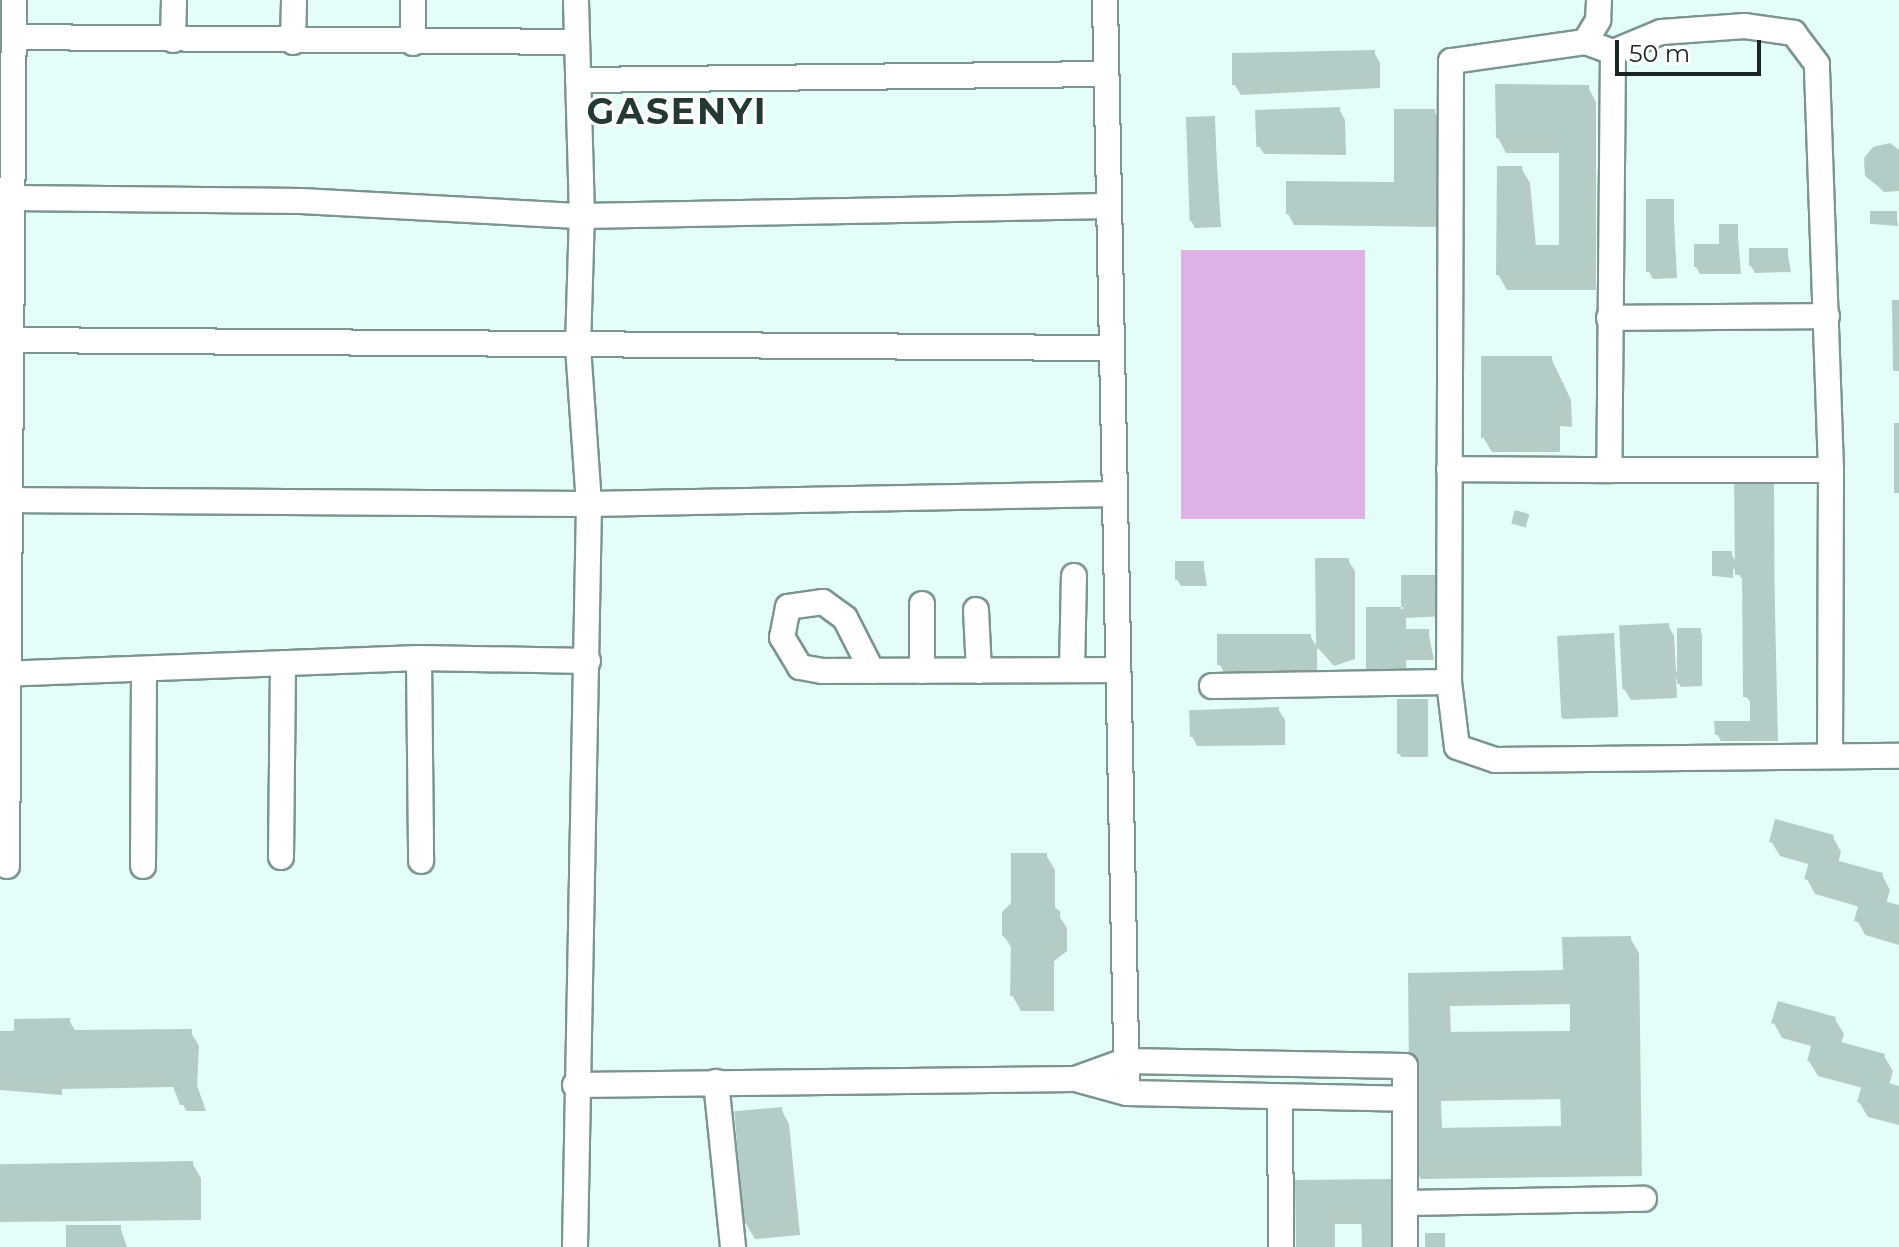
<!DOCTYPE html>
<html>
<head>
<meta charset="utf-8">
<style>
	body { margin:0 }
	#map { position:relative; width:1899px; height:1247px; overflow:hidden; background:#e4fdf8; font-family:Montserrat,sans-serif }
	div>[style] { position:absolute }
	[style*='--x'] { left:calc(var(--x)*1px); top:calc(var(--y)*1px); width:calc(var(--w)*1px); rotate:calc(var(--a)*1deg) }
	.green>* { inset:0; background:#dfb2e7; transform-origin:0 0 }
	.shadow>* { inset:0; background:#0003 }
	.building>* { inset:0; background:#b3ccc7; transform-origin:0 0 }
	.roads { filter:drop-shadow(2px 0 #7d9590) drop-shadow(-2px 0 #7d9590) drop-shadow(0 2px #7d9590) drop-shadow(0 -2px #7d9590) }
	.minor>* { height:24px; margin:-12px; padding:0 12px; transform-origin:12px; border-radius:12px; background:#fff }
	span { translate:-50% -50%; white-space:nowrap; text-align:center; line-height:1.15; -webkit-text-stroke:6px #fff; paint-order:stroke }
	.district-label { font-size:36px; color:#243935; font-weight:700; letter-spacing:2px }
	.scale { position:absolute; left:1615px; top:40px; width:146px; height:36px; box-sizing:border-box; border:4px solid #1a2422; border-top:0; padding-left:10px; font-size:24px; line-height:28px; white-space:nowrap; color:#1a2422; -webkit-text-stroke:6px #fff; paint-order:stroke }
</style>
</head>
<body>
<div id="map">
	<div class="green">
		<div style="left:1365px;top:250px;width:269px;height:184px;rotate:90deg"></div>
	</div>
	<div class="shadow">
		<div style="clip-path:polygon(1374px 52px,1380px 63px,1380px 88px,1241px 95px,1234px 84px)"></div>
		<div style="clip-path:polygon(1588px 87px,1596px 102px,1596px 290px,1507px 290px,1498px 274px,1521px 168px,1530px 183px,1536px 247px,1561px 247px,1561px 153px,1506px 153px,1498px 138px)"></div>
		<div style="clip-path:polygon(1339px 109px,1345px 120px,1346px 155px,1264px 154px,1257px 143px)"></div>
		<div style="clip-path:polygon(1434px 111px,1440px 122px,1442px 227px,1294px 225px,1288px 214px,1396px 184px)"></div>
		<div style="clip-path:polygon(1214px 118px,1221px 227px,1195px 228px,1191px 221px)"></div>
		<div style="clip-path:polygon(1899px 152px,1899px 191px,1884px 192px,1867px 176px)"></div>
		<div style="clip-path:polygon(1673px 201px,1677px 278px,1653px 279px,1649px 272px)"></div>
		<div style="clip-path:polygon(1896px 213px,1898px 226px,1872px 224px)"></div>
		<div style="clip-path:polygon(1737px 226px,1741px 274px,1700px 274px,1696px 267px)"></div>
		<div style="clip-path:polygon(1787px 250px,1791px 272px,1755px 273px,1751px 266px)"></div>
		<div style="clip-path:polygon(1551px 358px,1571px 400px,1572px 427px,1560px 426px,1560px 452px,1492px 452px,1483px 437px)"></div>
		<div style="clip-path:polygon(1772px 482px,1778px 741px,1721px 741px,1717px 734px,1752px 723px,1752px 703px,1745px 696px,1744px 581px,1733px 568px,1733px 578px,1714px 576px,1731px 553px,1736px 562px)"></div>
		<div style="clip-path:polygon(1348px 560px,1355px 571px,1355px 659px,1334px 666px,1318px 648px)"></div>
		<div style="clip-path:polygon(1203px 562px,1207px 586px,1181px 586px,1177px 579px)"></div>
		<div style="clip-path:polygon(1403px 577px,1439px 577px,1446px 616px,1406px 618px,1406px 631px,1428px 631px,1434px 660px,1406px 660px,1407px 685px,1368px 609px,1403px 609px)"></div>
		<div style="clip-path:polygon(1668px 625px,1674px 636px,1676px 672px,1702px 633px,1702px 686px,1681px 687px,1676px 678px,1677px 698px,1631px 700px,1624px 689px)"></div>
		<div style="clip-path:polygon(1613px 635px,1618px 717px,1563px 719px,1562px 716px)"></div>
		<div style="clip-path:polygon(1310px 636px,1317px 647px,1317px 675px,1226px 676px,1220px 665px)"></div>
		<div style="clip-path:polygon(1426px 701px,1428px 757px,1401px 757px,1400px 754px)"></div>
		<div style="clip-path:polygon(1278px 709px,1285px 720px,1285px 745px,1197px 746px,1191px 734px)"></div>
		<div style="clip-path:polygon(1833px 837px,1841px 852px,1838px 863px,1882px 875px,1890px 890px,1886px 904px,1899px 907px,1899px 945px,1865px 935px,1857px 920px,1860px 907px,1815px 894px,1807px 879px,1808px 864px,1780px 856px,1771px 841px)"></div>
		<div style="clip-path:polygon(1046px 855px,1055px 870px,1055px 910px,1067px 928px,1067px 951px,1054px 961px,1054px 1011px,1021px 1011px,1012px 995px,1012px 949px,1004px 935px)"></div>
		<div style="clip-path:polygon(evenodd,1630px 938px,1639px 953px,1642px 1176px,1421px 1179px,1412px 1164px,1410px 975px,1565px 972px,1630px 938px,1572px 1004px,1572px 1033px,1451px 1034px,1450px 1006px,1572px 1004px,1630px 938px,1563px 1099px,1563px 1128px,1442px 1130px,1441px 1101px,1563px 1099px)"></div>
		<div style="clip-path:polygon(1835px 1019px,1844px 1034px,1841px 1044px,1884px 1056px,1893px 1071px,1889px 1085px,1899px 1088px,1899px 1125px,1868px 1117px,1859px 1102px,1863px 1088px,1818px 1076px,1809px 1061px,1811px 1046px,1782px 1038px,1774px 1023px)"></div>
		<div style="clip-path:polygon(69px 1020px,76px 1032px,190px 1031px,199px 1046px,197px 1087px,206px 1111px,186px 1111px,176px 1087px,62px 1089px,62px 1095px,0 1090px,0 1033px)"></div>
		<div style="clip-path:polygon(781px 1109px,789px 1124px,800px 1235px,755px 1239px,746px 1224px)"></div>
		<div style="clip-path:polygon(192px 1163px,201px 1178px,201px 1220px,0 1222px,0 1165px)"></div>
		<div style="clip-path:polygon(1391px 1181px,1399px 1196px,1400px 1247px,1364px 1247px,1363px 1224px,1335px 1224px,1335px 1247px,1298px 1247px,1297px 1182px)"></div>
		<div style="clip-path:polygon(120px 1227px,127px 1247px,68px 1247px)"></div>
	</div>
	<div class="building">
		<div style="clip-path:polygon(1375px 50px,1375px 77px,1232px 85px,1232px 53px)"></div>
		<div style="clip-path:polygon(1495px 84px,1589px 85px,1589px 275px,1496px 275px,1497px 166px,1522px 166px,1530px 245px,1559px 245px,1559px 138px,1496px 138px)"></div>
		<div style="left:1340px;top:107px;width:37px;height:85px;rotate:88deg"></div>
		<div style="clip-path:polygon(1394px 109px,1435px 109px,1437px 216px,1286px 214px,1286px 181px,1394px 182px)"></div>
		<div style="left:1215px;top:116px;width:104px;height:29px;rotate:88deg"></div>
		<div style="clip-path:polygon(1890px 143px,1899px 150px,1899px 184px,1878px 186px,1865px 176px,1864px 158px,1873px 147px)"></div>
		<div style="left:1646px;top:199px;width:28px;height:73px"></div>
		<div style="left:1870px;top:211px;width:27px;height:13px"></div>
		<div style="clip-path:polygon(1719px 224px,1738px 224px,1738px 267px,1694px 267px,1694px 244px,1719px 244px)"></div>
		<div style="left:1749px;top:248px;width:39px;height:18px"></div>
		<div style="clip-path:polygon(1892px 300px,1899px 300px,1899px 371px,1893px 371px)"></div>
		<div style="clip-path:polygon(1481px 356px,1552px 356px,1553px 384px,1564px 383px,1564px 412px,1553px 412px,1553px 437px,1481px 438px)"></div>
		<div style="left:1894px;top:423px;width:5px;height:70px"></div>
		<div style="clip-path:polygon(1734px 480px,1774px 480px,1775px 734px,1715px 735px,1714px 721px,1750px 721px,1750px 697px,1743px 697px,1742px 575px,1735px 575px)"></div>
		<div style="left:1515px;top:510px;width:15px;height:14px;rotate:16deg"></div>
		<div style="left:1712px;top:551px;width:20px;height:25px"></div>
		<div style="clip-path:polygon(1315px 558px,1349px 558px,1350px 648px,1337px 648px,1337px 656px,1316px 648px)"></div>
		<div style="left:1175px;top:561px;width:29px;height:19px"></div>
		<div style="left:1401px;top:575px;width:39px;height:32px"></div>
		<div style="clip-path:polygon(1366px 607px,1401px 607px,1401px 629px,1429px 629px,1429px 649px,1401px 650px,1401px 674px,1366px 675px)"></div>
		<div style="left:1669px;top:623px;width:64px;height:50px;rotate:87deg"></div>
		<div style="left:1677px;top:628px;width:24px;height:56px"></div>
		<div style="left:1614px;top:633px;width:82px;height:57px;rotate:87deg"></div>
		<div style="left:1217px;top:634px;width:94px;height:31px"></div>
		<div style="left:1428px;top:699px;width:55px;height:31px;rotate:90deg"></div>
		<div style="left:1279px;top:707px;width:27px;height:90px;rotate:88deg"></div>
		<div style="clip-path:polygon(1775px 819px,1834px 835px,1828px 858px,1883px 873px,1876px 899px,1899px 905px,1899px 933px,1854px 921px,1860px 899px,1853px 893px,1804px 879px,1810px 859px,1801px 856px,1803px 851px,1769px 842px)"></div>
		<div style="clip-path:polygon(1011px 853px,1047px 853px,1047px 902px,1060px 911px,1060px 935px,1047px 945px,1046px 996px,1010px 996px,1011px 944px,1002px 935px,1002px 912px,1011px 903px)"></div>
		<div style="clip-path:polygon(evenodd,1631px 936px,1634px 1162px,1410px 1164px,1408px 973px,1563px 970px,1562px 937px,1631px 936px,1570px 989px,1570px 1031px,1443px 1032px,1443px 991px,1570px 989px,1631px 936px,1560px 1085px,1561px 1126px,1434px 1128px,1434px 1086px,1560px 1085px)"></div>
		<div style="clip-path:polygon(1778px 1001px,1836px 1017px,1830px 1039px,1885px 1054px,1878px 1080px,1899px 1086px,1899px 1113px,1857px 1102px,1863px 1081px,1855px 1079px,1856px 1074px,1807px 1061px,1813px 1040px,1804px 1038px,1805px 1032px,1771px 1023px)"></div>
		<div style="clip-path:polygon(70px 1018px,70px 1030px,192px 1029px,192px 1072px,204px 1105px,180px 1105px,168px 1073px,54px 1074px,55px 1080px,11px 1081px,11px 1075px,0 1075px,0 1031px,14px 1031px,14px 1019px)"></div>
		<div style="left:782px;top:1107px;width:113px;height:48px;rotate:85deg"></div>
		<div style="left:193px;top:1161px;width:45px;height:193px;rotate:89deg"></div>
		<div style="clip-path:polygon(1392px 1179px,1393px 1247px,1362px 1247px,1361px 1209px,1328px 1210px,1328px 1247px,1296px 1247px,1295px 1180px)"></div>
		<div style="left:66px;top:1225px;width:55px;height:22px"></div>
		<div style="left:1445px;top:1233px;width:14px;height:20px;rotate:90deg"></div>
	</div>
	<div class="roads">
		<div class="minor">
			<div style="--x:1105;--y:0;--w:1093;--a:88.85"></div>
			<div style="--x:14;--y:37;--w:563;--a:0.51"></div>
			<div style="--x:173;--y:40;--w:40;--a:-88.6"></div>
			<div style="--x:293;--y:42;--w:42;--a:-88.6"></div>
			<div style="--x:1585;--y:42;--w:26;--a:-59"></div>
			<div style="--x:1598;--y:20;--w:20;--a:-87"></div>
			<div style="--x:413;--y:43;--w:43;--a:-90"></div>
			<div style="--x:1613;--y:52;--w:30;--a:-160"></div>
			<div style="--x:1585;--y:42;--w:135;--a:171.9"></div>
			<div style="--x:1451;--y:61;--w:621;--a:90.18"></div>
			<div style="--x:1449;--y:682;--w:65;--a:83"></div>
			<div style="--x:1457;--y:747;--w:40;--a:18.9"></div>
			<div style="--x:1495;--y:760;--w:404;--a:-0.6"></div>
			<div style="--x:578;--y:80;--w:525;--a:-0.65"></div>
			<div style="--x:11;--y:198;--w:290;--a:0.6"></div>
			<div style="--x:301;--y:201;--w:281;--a:3.1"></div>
			<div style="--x:582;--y:216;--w:525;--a:-1.09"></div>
			<div style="--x:1609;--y:318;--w:218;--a:-0.5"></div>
			<div style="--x:10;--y:340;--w:1102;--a:0.42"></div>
			<div style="--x:1449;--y:469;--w:160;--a:0.4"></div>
			<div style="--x:0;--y:500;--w:589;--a:0.39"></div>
			<div style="--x:589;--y:504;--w:526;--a:-1.09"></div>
			<div style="--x:922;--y:604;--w:67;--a:90"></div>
			<div style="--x:976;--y:610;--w:61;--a:87.2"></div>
			<div style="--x:419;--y:658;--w:203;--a:89.4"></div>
			<div style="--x:1072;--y:670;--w:94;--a:-88.8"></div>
			<div style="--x:872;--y:671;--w:59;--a:-117"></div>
			<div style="--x:845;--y:618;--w:27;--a:-144"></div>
			<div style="--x:823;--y:602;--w:35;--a:172"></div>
			<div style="--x:788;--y:607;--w:31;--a:101"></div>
			<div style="--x:782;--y:637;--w:35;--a:59"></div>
			<div style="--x:800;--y:667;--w:22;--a:10"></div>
			<div style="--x:822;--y:671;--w:296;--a:-0.2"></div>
			<div style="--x:0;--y:674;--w:419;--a:-2.2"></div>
			<div style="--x:419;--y:658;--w:169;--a:1"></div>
			<div style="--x:1212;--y:686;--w:237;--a:-1"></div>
			<div style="--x:1830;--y:756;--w:286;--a:-89.8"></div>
			<div style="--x:1831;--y:470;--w:406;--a:-92"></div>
			<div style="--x:1817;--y:64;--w:39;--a:-127"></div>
			<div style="--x:1794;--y:33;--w:49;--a:-171.9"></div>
			<div style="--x:1745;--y:26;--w:84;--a:175.9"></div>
			<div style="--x:1661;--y:32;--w:52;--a:157.4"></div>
			<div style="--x:1613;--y:52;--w:418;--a:90.5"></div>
			<div style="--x:1609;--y:470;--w:222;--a:0"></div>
			<div style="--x:281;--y:857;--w:194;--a:-89.4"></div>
			<div style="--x:7;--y:866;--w:866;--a:-89.54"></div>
			<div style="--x:143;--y:866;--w:196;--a:-89.7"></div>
			<div style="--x:1075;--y:1079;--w:53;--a:-19.8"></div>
			<div style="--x:1125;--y:1061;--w:280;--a:1"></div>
			<div style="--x:1405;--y:1066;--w:181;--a:90"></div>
			<div style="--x:716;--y:1082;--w:166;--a:84.1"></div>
			<div style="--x:575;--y:1085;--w:500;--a:-0.69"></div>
			<div style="--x:1075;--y:1079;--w:54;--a:15.1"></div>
			<div style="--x:1127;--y:1093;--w:278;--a:1.2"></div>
			<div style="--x:1280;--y:1100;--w:147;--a:89.6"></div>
			<div style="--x:1405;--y:1203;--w:239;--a:-1"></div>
			<div style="--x:575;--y:1247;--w:743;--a:-88.92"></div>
			<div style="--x:589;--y:504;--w:157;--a:-94"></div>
			<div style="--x:578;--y:347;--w:131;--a:-88.3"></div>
			<div style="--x:582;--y:216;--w:216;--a:-91.6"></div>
		</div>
	</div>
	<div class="district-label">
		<span style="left:677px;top:112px">GASENYI</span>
	</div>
	<div class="scale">50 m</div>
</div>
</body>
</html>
